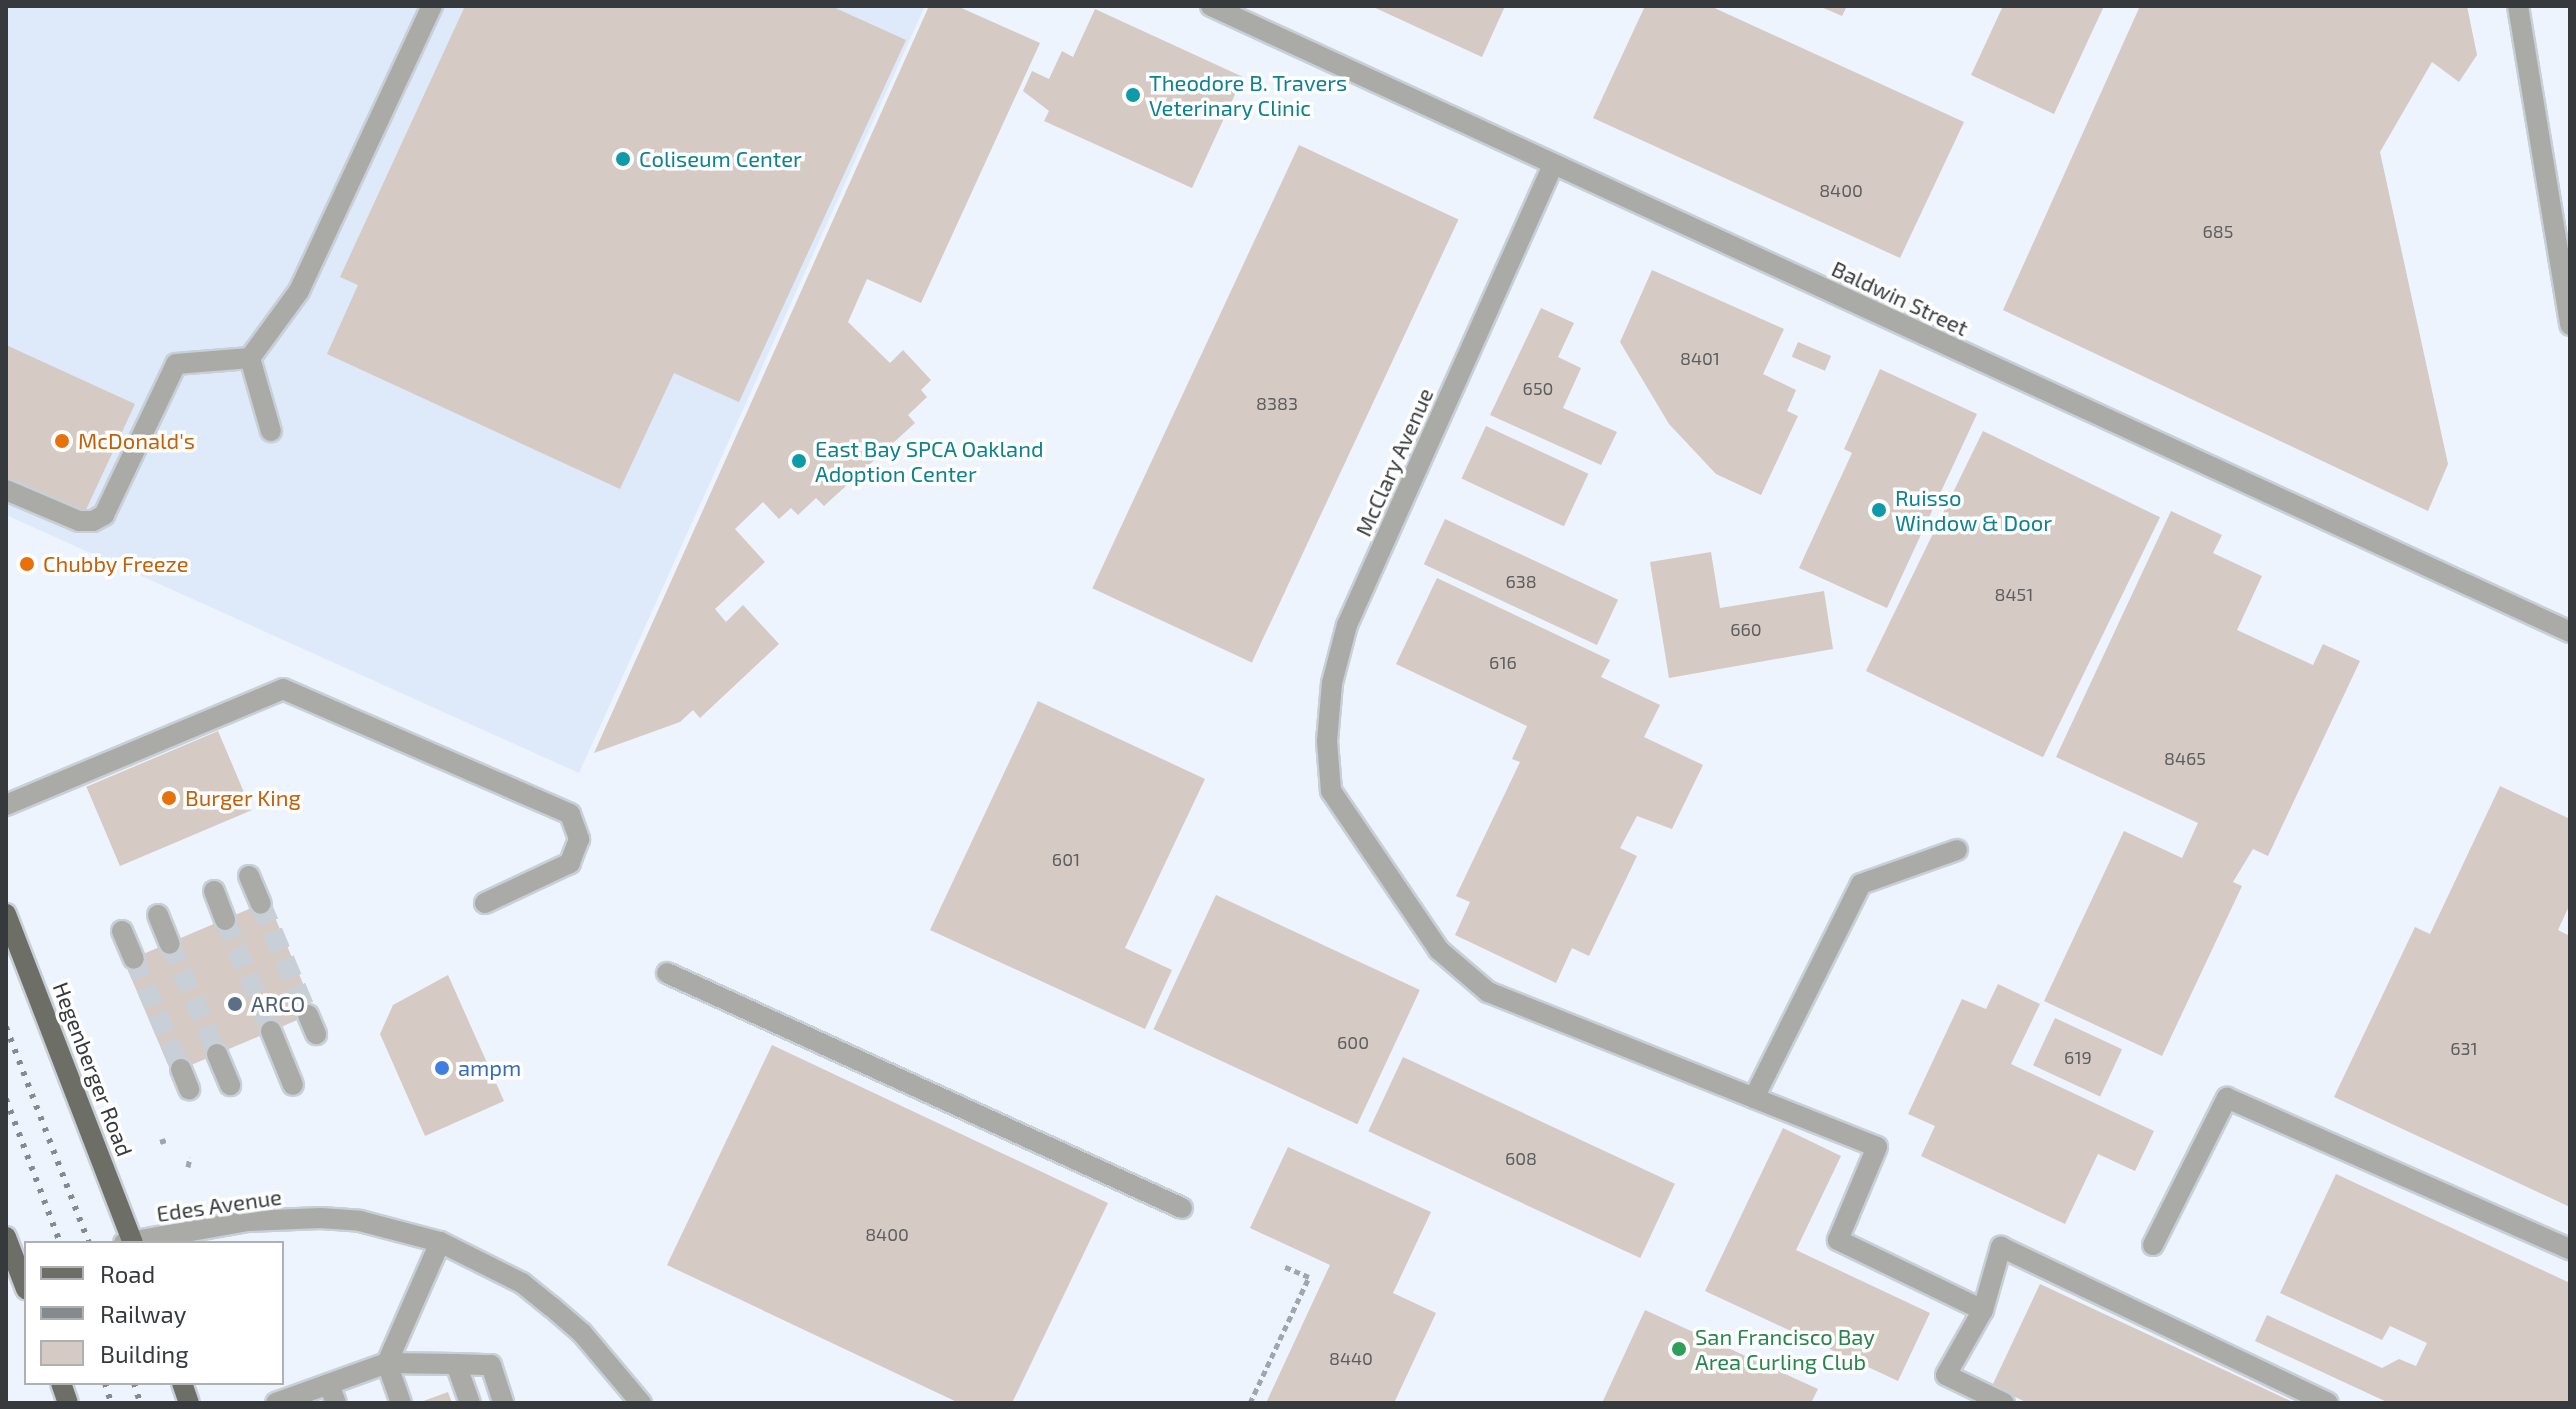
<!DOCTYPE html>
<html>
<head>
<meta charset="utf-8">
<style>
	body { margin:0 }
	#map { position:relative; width:2576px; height:1409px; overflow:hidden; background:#edf4fd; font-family:"Exo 2",sans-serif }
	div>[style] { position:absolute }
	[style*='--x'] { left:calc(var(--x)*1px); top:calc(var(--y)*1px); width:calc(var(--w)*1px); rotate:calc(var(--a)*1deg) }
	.built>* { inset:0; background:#dee9f9 }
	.building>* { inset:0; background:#d5cac4; transform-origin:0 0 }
	.minor-tunnel>* { height:20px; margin-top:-10px; transform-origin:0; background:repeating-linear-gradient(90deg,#c9cfd7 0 20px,transparent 0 30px) }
	.path>* { height:5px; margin-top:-2.5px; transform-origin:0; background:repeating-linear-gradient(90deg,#a0a6ac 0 6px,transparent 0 10px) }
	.roads { filter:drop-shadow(2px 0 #c9cfd7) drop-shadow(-2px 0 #c9cfd7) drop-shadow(0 2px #c9cfd7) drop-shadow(0 -2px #c9cfd7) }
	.minor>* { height:20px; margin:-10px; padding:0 10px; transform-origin:10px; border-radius:10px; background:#aaaba6 }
	.major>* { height:20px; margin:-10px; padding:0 10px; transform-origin:10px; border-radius:10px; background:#6d6f67 }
	.rail>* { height:6px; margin-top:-3px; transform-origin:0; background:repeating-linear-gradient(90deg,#858a8f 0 4px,transparent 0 12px) }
	.dots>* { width:22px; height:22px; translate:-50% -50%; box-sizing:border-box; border:4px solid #fff; border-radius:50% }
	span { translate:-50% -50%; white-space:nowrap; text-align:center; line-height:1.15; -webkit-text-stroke:7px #fff; paint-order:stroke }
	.number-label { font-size:18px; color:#5e5e5f }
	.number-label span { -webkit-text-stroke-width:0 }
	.culture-label { font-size:22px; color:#0d838f }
	.left { translate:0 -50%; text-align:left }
	.street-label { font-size:22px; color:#373a3d }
	.food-label { font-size:22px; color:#c56008 }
	.service-label { font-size:22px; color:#4e5e75 }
	.shop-label { font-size:22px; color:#366cbe }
	.leisure-label { font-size:22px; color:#27864d }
	.frame { position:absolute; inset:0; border:8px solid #373a3d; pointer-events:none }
	.legend { position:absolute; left:24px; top:1241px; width:260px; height:144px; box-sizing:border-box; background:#fff; border:2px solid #afb0b1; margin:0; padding:10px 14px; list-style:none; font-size:24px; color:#373a3d }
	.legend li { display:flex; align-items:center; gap:16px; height:40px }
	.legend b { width:40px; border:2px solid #afb0b1 }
</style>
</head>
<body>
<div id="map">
	<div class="built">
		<div style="clip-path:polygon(6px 6px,925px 6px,579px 773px,6px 515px)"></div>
	</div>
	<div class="building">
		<div style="clip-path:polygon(465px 6px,831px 6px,906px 40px,739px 402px,674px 373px,620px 489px,327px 354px,358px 285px,340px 277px)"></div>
		<div style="clip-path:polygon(929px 6px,957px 6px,1040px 43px,921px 303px,867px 279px,848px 322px,890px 363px,903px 350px,931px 380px,921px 390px,927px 397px,908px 415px,915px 423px,824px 506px,816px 498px,798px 515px,791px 508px,779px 519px,763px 502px,735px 529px,765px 562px,715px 609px,726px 622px,743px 605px,779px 644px,700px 718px,693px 710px,680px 722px,594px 753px)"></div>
		<div style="clip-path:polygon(1371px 6px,1505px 6px,1482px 57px)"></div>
		<div style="clip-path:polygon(1645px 6px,1710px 6px,1964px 122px,1900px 258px,1593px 118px)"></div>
		<div style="clip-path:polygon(1819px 6px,1847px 6px,1842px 16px)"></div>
		<div style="clip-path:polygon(2003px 6px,2104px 6px,2054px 114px,1971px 75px)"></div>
		<div style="clip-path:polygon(2140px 6px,2467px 6px,2477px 55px,2459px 82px,2432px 62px,2380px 152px,2448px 464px,2428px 511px,2003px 310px)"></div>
		<div style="clip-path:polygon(1095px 9px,1243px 77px,1192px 188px,1044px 121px,1049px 111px,1023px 91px,1032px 71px,1049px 79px,1062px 51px,1073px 57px)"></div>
		<div style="left:1299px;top:145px;width:176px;height:489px;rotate:25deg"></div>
		<div style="clip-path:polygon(1652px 270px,1784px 329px,1763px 374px,1796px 390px,1787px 411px,1798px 416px,1761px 495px,1716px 474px,1669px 424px,1620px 342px)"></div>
		<div style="clip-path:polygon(1541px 308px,1574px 323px,1558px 357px,1581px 368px,1563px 408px,1617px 432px,1601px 465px,1490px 415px)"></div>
		<div style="left:1798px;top:342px;width:36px;height:16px;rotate:23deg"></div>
		<div style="clip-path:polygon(6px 345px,135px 404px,84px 514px,6px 479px)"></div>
		<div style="clip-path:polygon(1880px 369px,1977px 414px,1887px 608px,1799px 568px,1852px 453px,1844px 449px)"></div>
		<div style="left:1486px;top:426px;width:113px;height:58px;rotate:25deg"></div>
		<div style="left:1983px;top:431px;width:197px;height:267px;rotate:26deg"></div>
		<div style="clip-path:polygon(2171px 511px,2222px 535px,2213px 553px,2262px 576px,2237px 630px,2313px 665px,2323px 644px,2360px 661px,2268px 856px,2253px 849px,2233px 882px,2242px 886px,2162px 1056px,2044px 1001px,2124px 831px,2182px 858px,2198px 823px,2056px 757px)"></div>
		<div style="left:1445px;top:519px;width:191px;height:50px;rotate:25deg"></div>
		<div style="clip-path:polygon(1711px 552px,1720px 608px,1824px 591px,1833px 649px,1669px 678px,1650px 562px)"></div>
		<div style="clip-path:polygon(1437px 578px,1610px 660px,1601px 677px,1660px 705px,1644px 737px,1703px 765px,1672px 829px,1637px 816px,1620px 848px,1637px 856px,1589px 956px,1572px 948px,1556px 983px,1455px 935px,1470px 902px,1456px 896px,1520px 762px,1512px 759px,1527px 726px,1396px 664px)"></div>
		<div style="clip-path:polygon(1038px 701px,1205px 779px,1125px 948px,1172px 970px,1145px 1029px,930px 930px)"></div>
		<div style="left:218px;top:731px;width:86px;height:143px;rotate:67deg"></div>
		<div style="clip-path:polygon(2500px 786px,2570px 819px,2570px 904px,2558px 930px,2570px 936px,2570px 1207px,2334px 1097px,2415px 927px,2430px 934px)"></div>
		<div style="left:1216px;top:895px;width:225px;height:148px;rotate:25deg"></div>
		<div style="left:268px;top:901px;width:121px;height:156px;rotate:67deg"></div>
		<div style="clip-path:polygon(448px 975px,504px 1101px,425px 1136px,380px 1034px,393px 1005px)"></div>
		<div style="clip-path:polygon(1998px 984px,2040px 1004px,2011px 1064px,2154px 1131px,2135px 1171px,2098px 1154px,2065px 1224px,1921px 1156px,1935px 1126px,1908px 1114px,1962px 999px,1986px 1009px)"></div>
		<div style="left:2055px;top:1018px;width:74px;height:52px;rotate:25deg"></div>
		<div style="clip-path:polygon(772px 1045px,1108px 1203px,1012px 1403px,959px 1403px,667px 1265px)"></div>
		<div style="left:1403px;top:1057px;width:300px;height:82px;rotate:25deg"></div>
		<div style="clip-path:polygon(1783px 1128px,1841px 1156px,1796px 1250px,1930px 1313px,1898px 1381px,1705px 1291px)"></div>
		<div style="clip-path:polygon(1288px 1147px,1431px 1212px,1393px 1293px,1436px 1313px,1394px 1403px,1266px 1403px,1330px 1265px,1250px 1228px)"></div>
		<div style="clip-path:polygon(2336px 1174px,2570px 1283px,2570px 1403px,2389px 1403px,2255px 1341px,2267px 1315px,2382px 1368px,2399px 1359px,2416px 1366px,2427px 1343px,2390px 1326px,2382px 1340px,2280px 1293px)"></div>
		<div style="clip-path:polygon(2040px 1284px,2295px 1403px,2028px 1403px,1992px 1386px)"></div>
		<div style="clip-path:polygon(1645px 1310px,1818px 1389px,1811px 1403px,1602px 1403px)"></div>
		<div style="clip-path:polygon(448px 1392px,452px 1403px,418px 1403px)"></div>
	</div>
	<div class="minor-tunnel">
		<div style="--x:261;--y:904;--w:121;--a:67.1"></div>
		<div style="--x:225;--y:920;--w:120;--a:67.5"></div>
		<div style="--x:170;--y:944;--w:120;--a:66.9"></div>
		<div style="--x:134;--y:959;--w:120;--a:66.9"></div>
	</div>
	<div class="path">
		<div style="--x:160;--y:1142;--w:9;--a:-18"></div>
		<div style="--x:188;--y:1167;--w:10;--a:-79"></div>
		<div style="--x:1250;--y:1403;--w:139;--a:-64.9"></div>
		<div style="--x:1309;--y:1277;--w:26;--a:-157"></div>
	</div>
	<div class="roads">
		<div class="minor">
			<div style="--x:1211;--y:6;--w:1496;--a:24.73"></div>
			<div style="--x:2518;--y:6;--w:323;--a:80.7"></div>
			<div style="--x:1553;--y:165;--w:504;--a:114.12"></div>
			<div style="--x:1347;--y:625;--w:60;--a:104.5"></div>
			<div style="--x:1332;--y:683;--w:58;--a:94.9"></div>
			<div style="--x:1327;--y:741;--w:50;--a:85.4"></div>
			<div style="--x:1331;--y:791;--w:192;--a:55.8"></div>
			<div style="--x:1439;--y:950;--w:65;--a:40.6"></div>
			<div style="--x:1488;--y:992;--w:286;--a:21.7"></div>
			<div style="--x:250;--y:358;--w:76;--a:74"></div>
			<div style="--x:6;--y:490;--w:79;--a:23"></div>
			<div style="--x:79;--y:521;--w:14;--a:0"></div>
			<div style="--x:93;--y:521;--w:13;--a:-29"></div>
			<div style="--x:104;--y:515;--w:167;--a:-64.5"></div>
			<div style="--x:176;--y:364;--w:74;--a:-4.6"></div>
			<div style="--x:250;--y:358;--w:83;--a:-53.8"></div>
			<div style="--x:299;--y:291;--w:315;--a:-65"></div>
			<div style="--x:6;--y:805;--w:300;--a:-22.7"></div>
			<div style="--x:283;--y:689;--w:313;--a:23.5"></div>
			<div style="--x:570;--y:814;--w:27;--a:70"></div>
			<div style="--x:579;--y:839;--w:26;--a:111"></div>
			<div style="--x:570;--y:863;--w:94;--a:154.8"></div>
			<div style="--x:1957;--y:850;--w:102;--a:160.5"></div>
			<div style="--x:1861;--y:884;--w:239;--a:116.6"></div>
			<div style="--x:1754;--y:1098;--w:132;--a:21.7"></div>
			<div style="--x:1877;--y:1147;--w:101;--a:112.8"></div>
			<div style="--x:1838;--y:1240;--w:161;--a:25.8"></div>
			<div style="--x:249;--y:876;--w:30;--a:67"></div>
			<div style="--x:214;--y:891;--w:31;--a:69"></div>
			<div style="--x:158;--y:915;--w:31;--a:68"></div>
			<div style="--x:122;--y:931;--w:30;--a:67"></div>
			<div style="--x:667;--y:973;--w:566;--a:24.53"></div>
			<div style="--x:308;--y:1015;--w:21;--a:67"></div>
			<div style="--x:271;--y:1031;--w:58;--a:67.8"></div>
			<div style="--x:217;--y:1054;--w:34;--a:67"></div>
			<div style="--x:181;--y:1069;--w:22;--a:68"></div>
			<div style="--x:124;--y:1243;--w:126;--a:-10.1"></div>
			<div style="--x:248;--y:1221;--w:73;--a:-2.4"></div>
			<div style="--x:321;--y:1218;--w:39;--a:4"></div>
			<div style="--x:360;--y:1221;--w:83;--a:14.7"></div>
			<div style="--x:440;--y:1242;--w:92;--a:26.6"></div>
			<div style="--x:522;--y:1283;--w:38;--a:39"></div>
			<div style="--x:552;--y:1307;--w:40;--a:41"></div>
			<div style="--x:582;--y:1333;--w:92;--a:49.9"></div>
			<div style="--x:2153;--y:1245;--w:165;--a:-63.3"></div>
			<div style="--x:2227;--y:1098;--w:375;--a:23.8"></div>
			<div style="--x:456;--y:1364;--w:35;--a:2"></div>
			<div style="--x:491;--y:1365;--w:40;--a:72"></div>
			<div style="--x:329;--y:1384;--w:20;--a:70"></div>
			<div style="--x:276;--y:1403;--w:118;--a:-19.8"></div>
			<div style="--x:387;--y:1363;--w:132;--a:-66.3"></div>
			<div style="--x:401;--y:1403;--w:42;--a:-109.3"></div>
			<div style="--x:387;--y:1363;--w:69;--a:0.8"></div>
			<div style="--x:456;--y:1364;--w:41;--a:70.3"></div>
			<div style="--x:2004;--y:1403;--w:64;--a:-154.2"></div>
			<div style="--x:1946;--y:1375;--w:75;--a:-60.4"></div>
			<div style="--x:1983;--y:1310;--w:66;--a:-74.1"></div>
			<div style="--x:2001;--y:1247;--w:362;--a:25.5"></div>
		</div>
		<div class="major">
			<div style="--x:6;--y:914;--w:353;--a:68.9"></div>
			<div style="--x:6;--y:1237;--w:56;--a:69"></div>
			<div style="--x:61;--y:1383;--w:21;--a:71"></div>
			<div style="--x:182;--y:1383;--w:21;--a:71"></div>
		</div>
	</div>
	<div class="rail">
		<div style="--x:6;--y:1027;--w:231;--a:69"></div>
		<div style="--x:6;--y:1099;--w:154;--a:69.4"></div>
		<div style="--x:105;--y:1383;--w:21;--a:73"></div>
		<div style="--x:134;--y:1383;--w:21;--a:73"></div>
	</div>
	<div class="dots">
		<div style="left:1133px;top:95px;background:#0f9aa8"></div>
		<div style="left:623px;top:159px;background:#0f9aa8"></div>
		<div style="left:62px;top:441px;background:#e8710a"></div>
		<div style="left:799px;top:461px;background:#0f9aa8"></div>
		<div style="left:1879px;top:510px;background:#0f9aa8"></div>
		<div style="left:27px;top:564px;background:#e8710a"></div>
		<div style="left:169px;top:798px;background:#e8710a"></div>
		<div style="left:235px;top:1004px;background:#5c6f8a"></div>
		<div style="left:442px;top:1068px;background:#3f7fe0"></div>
		<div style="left:1679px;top:1349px;background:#2e9e5b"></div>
	</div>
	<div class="number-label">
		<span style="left:1841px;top:190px">8400</span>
		<span style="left:2218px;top:231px">685</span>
		<span style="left:1700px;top:358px">8401</span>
		<span style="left:1538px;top:388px">650</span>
		<span style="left:1277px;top:403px">8383</span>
		<span style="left:1521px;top:581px">638</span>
		<span style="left:2014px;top:594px">8451</span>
		<span style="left:1746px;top:629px">660</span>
		<span style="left:1503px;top:662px">616</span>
		<span style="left:2185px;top:758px">8465</span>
		<span style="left:1066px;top:859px">601</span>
		<span style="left:1353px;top:1042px">600</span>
		<span style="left:2464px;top:1048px">631</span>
		<span style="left:2078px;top:1057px">619</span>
		<span style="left:1521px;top:1158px">608</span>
		<span style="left:887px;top:1234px">8400</span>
		<span style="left:1351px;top:1358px">8440</span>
	</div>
	<div class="culture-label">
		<span class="left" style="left:1149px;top:95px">Theodore B. Travers<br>Veterinary Clinic</span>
		<span class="left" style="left:639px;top:159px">Coliseum Center</span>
		<span class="left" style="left:815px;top:461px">East Bay SPCA Oakland<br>Adoption Center</span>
		<span class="left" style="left:1895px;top:510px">Ruisso<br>Window &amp; Door</span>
	</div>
	<div class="street-label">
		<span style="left:1900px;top:298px;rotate:25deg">Baldwin Street</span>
		<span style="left:1394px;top:462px;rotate:-66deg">McClary Avenue</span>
		<span style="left:93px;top:1069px;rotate:69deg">Hegenberger Road</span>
		<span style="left:219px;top:1205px;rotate:-8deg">Edes Avenue</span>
	</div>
	<div class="food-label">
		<span class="left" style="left:78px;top:441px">McDonald's</span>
		<span class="left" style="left:43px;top:564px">Chubby Freeze</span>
		<span class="left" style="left:185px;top:798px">Burger King</span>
	</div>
	<div class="service-label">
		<span class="left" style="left:251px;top:1004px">ARCO</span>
	</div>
	<div class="shop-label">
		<span class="left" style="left:458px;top:1068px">ampm</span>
	</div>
	<div class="leisure-label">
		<span class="left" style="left:1695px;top:1349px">San Francisco Bay<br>Area Curling Club</span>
	</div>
	<div class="frame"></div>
	<ul class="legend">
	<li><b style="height:10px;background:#6d6f67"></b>Road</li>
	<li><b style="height:10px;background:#858a8f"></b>Railway</li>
	<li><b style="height:22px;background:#d5cac4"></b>Building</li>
	</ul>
</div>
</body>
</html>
